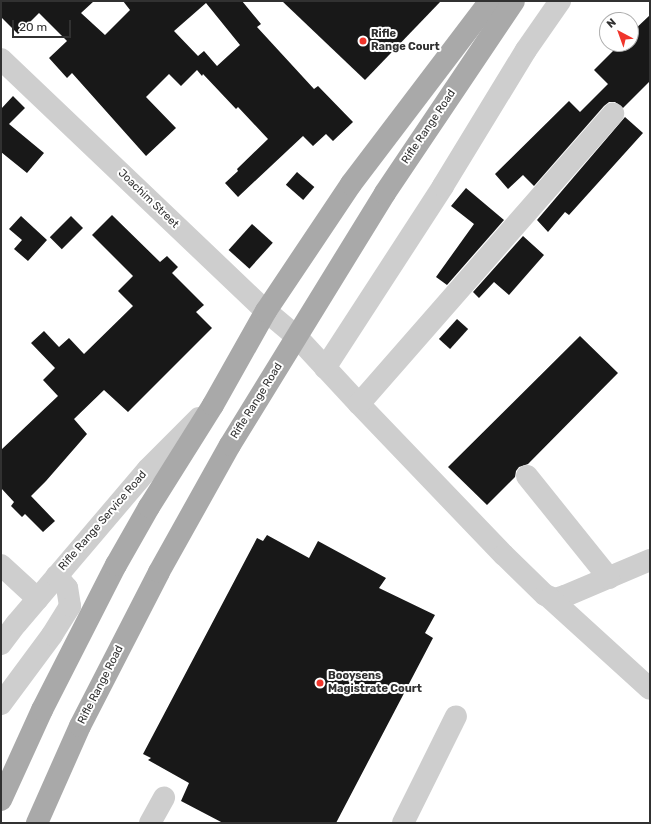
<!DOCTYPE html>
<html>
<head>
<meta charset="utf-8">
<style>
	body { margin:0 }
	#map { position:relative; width:651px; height:824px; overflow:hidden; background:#fff; font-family:Rubik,sans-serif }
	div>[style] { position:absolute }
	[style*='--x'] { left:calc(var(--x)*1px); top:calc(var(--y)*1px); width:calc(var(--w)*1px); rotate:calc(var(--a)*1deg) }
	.building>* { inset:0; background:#181818; transform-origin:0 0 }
	.minor>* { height:22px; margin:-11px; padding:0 11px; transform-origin:11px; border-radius:11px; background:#cecece }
	.major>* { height:22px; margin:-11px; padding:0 11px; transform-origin:11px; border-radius:11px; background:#a9a9a9 }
	.dots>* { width:11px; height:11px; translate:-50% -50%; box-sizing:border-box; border:2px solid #fff; border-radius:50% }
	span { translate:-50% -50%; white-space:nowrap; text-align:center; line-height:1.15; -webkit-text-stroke:4px #fff; paint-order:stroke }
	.poi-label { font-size:11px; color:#313131; font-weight:700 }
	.left { translate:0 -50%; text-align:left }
	.street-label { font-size:11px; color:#313131 }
	.frame { position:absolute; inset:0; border:2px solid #313131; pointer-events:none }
	.north { position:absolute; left:599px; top:12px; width:40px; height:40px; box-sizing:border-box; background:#fff; border:1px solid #adadad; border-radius:50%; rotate:319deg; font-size:11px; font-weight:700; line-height:16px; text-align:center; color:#313131 }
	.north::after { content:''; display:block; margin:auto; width:14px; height:18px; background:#f0352b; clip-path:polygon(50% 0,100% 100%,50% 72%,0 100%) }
	.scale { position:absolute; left:12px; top:20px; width:59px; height:18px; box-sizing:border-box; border:2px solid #313131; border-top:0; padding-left:5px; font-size:12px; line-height:14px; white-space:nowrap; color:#313131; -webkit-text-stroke:3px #fff; paint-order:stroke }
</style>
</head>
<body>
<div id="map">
	<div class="building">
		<div style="clip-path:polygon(evenodd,1px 1px,94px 1px,81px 13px,105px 35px,130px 10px,123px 1px,242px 1px,261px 24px,257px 27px,314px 89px,318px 86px,353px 122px,333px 141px,326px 134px,313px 146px,303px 136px,238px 197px,225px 183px,238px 171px,237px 169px,268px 139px,238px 107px,236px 109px,203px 74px,202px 76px,197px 70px,181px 86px,169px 74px,146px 97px,176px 128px,146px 156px,72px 73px,67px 78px,49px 58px,67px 41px,39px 13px,18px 34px,1px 17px,1px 1px,206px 3px,240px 45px,217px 66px,204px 51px,198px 56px,174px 31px,206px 3px)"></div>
		<div style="clip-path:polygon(282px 1px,441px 1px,365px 80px)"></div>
		<div style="clip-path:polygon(650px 15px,650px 81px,623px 108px,615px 102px,609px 102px,604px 106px,534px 186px,523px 175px,508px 189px,495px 174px,569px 101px,580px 112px,608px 84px,594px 70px,620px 44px,631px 44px,631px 33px)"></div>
		<div style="clip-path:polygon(13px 96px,25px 108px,9px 124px,44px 153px,27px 173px,1px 152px,1px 109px)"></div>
		<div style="clip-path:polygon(625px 117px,643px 133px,569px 215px,565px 212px,548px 232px,537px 220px)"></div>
		<div style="left:297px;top:172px;width:23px;height:17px;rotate:41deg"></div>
		<div style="clip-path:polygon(466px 188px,504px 220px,447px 285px,436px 277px,474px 224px,451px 206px)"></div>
		<div style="clip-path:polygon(112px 215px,160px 262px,167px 256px,178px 267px,172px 273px,204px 305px,196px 312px,212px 328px,128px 412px,104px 390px,74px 419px,87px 434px,46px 481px,31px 496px,55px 521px,43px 532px,25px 514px,22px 517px,11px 506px,14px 502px,1px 488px,1px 450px,58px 396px,43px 380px,55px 368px,31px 343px,44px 331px,59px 347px,69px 338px,84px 354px,133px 306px,118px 291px,133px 276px,92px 235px)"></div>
		<div style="clip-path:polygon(21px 216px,47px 240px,28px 261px,14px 249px,22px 240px,9px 229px)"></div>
		<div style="left:71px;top:216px;width:17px;height:30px;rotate:45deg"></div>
		<div style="left:252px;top:224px;width:28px;height:35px;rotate:42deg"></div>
		<div style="clip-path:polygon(523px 236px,544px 255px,509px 295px,494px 282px,479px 298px,473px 292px)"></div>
		<div style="left:457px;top:319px;width:15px;height:27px;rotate:42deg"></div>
		<div style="clip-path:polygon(580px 336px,618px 373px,528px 464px,519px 467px,516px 471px,515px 477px,487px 505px,448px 467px)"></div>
		<div style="clip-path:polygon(267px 535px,309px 558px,318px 541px,386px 578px,379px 588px,435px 615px,425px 633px,433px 638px,336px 823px,223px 823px,181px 801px,189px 783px,148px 760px,151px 758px,143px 754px,257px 538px,263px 541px)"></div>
	</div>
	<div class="minor">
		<div style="--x:1;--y:59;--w:366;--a:43.6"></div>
		<div style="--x:266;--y:311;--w:40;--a:40"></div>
		<div style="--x:297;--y:337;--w:91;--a:47.2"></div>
		<div style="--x:359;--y:404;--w:209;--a:46.2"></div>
		<div style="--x:504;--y:555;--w:57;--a:44.3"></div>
		<div style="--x:545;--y:595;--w:11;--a:22"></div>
		<div style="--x:555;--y:599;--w:10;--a:-17"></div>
		<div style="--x:565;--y:596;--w:92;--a:-23"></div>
		<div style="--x:325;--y:368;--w:217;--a:-57"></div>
		<div style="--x:443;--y:186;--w:159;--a:-58.6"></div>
		<div style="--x:526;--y:50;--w:60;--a:-55.2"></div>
		<div style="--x:359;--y:404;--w:386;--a:-48.8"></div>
		<div style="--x:527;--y:476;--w:131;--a:51.2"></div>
		<div style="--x:1;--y:565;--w:50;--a:42.6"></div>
		<div style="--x:550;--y:598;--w:135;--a:42.3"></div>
		<div style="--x:1;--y:644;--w:26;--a:-53"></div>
		<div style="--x:17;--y:623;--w:202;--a:-49.6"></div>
		<div style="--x:148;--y:469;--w:72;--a:-45"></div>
		<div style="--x:1;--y:704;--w:86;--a:-53.5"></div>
		<div style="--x:52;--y:635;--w:34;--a:-58"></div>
		<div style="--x:70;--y:606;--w:18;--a:-99"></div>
		<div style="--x:67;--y:588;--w:16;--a:-130"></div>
		<div style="--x:150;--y:823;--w:29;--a:-61"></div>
		<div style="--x:403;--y:823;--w:119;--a:-63.6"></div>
	</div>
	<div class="major">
		<div style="--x:1;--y:800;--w:99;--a:-65.5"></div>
		<div style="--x:42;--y:710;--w:163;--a:-63"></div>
		<div style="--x:116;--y:565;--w:67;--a:-60.4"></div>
		<div style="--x:149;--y:507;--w:120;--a:-57.9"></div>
		<div style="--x:213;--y:405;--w:108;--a:-60.6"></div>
		<div style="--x:266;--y:311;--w:153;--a:-56.2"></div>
		<div style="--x:351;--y:184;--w:230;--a:-52.8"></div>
		<div style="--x:37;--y:823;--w:106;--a:-66.1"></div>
		<div style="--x:80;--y:726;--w:173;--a:-62.8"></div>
		<div style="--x:159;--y:572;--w:145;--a:-60.8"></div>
		<div style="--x:230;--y:445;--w:296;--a:-58.4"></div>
		<div style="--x:385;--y:193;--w:231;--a:-56.1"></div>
	</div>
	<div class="dots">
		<div style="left:363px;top:41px;background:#f0352b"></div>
		<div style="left:320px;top:683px;background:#f0352b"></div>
	</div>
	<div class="poi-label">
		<span class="left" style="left:371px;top:41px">Rifle<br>Range Court</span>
		<span class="left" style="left:328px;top:683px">Booysens<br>Magistrate Court</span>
	</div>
	<div class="street-label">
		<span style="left:429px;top:127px;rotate:-56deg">Rifle Range Road</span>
		<span style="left:148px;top:199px;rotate:44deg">Joachim Street</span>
		<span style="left:257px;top:401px;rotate:-58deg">Rifle Range Road</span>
		<span style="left:103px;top:521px;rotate:-49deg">Rifle Range Service Road</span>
		<span style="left:101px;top:685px;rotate:-63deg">Rifle Range Road</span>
	</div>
	<div class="frame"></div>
	<div class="north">N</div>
	<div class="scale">20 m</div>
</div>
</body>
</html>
